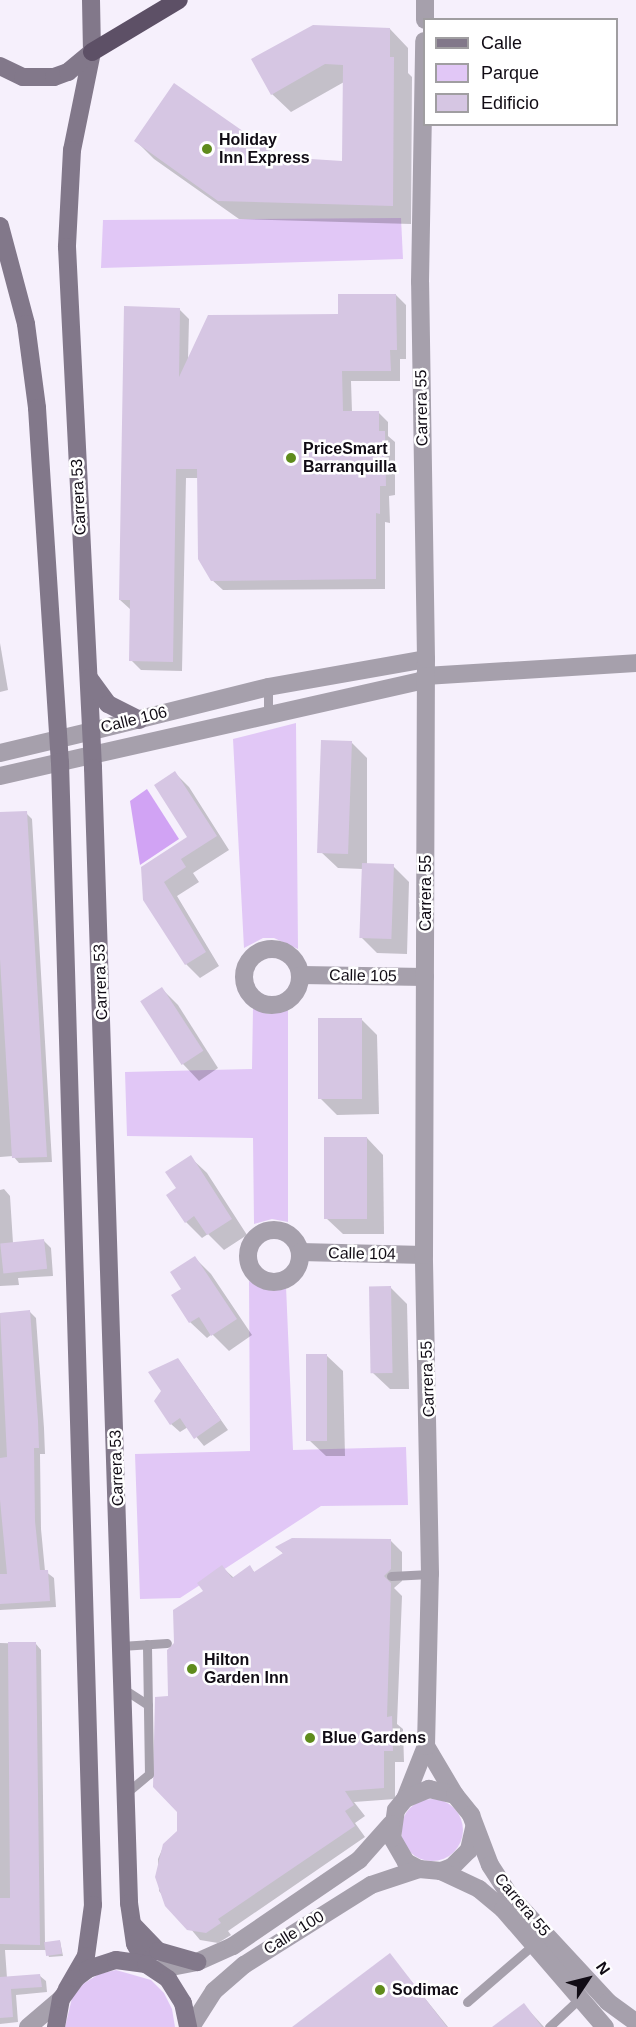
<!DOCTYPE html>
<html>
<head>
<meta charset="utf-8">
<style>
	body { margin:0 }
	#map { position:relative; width:636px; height:2027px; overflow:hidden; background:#f6f0fc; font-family:Helvetica,sans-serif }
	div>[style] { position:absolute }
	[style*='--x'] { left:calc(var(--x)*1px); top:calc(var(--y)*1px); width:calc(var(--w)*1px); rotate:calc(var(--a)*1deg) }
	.green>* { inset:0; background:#e1c7f6 }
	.round { border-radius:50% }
	.water>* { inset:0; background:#d1a3f4 }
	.shadow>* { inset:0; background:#0003 }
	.building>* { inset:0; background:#d6c6e3; transform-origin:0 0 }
	.service>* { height:9px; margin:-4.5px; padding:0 4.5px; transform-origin:4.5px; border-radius:4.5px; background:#a6a0ac }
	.minor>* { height:18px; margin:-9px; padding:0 9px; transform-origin:9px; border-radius:9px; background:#a6a0ac }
	.minor>.ring { margin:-9px; padding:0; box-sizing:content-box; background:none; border:18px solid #a6a0ac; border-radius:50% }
	.tertiary>* { height:18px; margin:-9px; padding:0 9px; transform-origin:9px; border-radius:9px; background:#a6a0ac }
	.secondary>* { height:18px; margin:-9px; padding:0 9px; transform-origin:9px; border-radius:9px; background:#82788a }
	.trunk>* { height:18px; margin:-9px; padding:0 9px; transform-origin:9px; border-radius:9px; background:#5d5066 }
	.dots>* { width:16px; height:16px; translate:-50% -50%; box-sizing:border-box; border:3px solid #fff; border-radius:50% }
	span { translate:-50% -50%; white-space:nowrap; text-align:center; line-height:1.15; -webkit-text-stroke:5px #fff; paint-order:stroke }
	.poi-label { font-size:16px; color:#110c15; font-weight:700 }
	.left { translate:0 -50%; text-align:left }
	.street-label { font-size:16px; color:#110c15 }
	.legend { position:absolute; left:423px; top:18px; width:195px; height:108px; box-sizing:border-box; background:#fff; border:2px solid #a09ea1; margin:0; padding:8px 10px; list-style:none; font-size:18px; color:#110c15 }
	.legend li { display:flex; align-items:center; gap:12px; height:30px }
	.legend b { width:30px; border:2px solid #a09ea1 }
	.north { position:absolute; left:558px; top:1949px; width:60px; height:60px; -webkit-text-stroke:4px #fff; paint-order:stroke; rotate:55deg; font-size:16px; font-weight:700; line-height:24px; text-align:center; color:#110c15 }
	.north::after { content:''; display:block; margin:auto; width:21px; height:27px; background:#110c15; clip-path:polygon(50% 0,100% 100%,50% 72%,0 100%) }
</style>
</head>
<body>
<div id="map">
	<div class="green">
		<div style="clip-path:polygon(401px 218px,403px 259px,101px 268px,103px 220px)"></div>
		<div style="clip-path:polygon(296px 723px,298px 949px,274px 938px,263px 938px,244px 948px,233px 739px)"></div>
		<div style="clip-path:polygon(253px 1008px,268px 1014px,288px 1010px,288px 1222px,272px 1219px,254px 1224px,253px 1138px,127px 1136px,125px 1072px,252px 1069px)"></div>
		<div style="clip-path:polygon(249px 1281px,265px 1288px,286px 1286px,293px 1450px,406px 1447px,408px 1505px,321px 1506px,180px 1598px,140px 1599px,135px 1454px,250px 1451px)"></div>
		<div class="round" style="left:401px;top:1799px;width:62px;height:62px"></div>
		<div style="clip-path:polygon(116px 1970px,151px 1980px,164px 1993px,172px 2009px,175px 2027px,65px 2027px,72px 1998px,83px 1984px,99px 1974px)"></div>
	</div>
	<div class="water">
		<div style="clip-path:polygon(147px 789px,179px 839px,140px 865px,130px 801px)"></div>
	</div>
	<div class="shadow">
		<div style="clip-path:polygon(390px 29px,408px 48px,408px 73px,412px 77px,411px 224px,239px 219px,154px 159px,136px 141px,280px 159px,343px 162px,344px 82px,291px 112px,272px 94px,253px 60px)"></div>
		<div style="clip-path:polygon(396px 295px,406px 305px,406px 359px,400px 359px,400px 381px,351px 381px,352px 412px,378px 412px,388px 422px,388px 436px,395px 442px,395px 495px,389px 496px,390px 523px,385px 522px,385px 589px,223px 590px,212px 580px,199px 478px,186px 478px,182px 671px,141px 670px,131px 660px,130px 609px,120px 600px,179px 309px,189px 319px,188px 360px,340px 316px)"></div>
		<div style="clip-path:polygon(0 643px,8px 690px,0 692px)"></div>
		<div style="clip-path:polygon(351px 742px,367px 758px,367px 865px,393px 866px,409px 882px,407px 954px,377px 953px,361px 937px,363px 869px,338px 868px,321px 852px)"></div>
		<div style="clip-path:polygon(175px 773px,189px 787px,229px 850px,193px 873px,199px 882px,177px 896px,219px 966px,200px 978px,186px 964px,145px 900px,189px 837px)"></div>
		<div style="clip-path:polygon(26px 813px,32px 819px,52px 1162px,19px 1163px,13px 1156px,0 1157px,0 814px)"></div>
		<div style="clip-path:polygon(162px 989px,178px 1005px,218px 1068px,199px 1081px,183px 1064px,143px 1001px)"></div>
		<div style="clip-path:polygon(361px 1019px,377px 1035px,379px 1114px,337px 1115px,321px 1099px)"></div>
		<div style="clip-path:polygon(367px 1138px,383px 1155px,384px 1234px,343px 1234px,326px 1218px)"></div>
		<div style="clip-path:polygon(190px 1157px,207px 1173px,247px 1235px,224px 1250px,208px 1234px,202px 1238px,186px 1222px,178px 1189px)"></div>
		<div style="clip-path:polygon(4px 1189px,10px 1196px,13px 1243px,44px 1241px,51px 1248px,53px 1276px,18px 1278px,19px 1285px,0 1286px,0 1190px)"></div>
		<div style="clip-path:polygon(195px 1258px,211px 1274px,252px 1335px,229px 1351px,212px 1334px,207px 1338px,190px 1322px,183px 1289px)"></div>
		<div style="clip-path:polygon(391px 1288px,407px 1304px,409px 1389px,390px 1389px,373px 1373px)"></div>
		<div style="clip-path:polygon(30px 1312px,36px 1318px,44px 1428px,45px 1454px,40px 1454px,41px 1529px,45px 1571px,54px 1578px,56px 1607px,0 1610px,0 1313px)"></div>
		<div style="clip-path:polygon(326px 1355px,343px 1371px,345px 1456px,326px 1456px,309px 1440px)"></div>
		<div style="clip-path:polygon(178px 1359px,228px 1430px,204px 1446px,188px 1427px,180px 1432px,171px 1424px)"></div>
		<div style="clip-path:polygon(391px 1541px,402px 1552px,402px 1581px,394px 1588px,402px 1596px,397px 1724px,403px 1729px,404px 1762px,395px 1762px,395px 1799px,354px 1802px,365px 1816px,355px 1823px,365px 1837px,228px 1931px,231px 1935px,218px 1943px,200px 1940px,159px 1891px,158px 1859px,164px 1845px,179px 1832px,169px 1697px,175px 1644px,222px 1567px,234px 1578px,250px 1567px,255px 1573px,284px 1554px,277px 1548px)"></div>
		<div style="clip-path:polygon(0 1643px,36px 1644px,41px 1650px,45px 1943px,60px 1941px,63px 1956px,49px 1957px,46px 1950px,5px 1950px,7px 1978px,40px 1976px,46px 1981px,47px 1992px,16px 1995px,18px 2022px,0 2024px)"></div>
		<div style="clip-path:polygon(390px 1955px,448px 2027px,294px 2027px)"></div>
		<div style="clip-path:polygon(524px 2005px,544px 2027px,494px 2027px)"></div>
	</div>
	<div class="building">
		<div style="clip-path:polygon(313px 25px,390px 28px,390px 57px,394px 57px,393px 206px,218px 201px,134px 141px,174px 83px,280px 157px,342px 161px,343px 65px,325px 64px,271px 95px,251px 59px)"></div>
		<div style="clip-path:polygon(338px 294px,396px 294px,397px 350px,390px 350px,391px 371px,342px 371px,343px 411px,379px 411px,379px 431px,385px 431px,386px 486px,380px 486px,380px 514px,376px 513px,376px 579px,211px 581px,198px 559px,197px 469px,176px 469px,173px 662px,129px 661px,130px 600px,119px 600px,124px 306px,180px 308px,179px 377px,208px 315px,338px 314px)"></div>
		<div style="left:321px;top:740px;width:31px;height:113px;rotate:2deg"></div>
		<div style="clip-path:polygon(175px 771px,217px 836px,181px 859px,186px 867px,164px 882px,206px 952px,185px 965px,143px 900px,141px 867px,187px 837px,154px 785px)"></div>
		<div style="clip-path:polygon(27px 811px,47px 1157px,12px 1158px,0 959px,0 812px)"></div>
		<div style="left:362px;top:863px;width:32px;height:75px;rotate:2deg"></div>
		<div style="left:162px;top:987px;width:76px;height:26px;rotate:57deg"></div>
		<div style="left:318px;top:1018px;width:44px;height:81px"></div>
		<div style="left:324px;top:1137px;width:43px;height:82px"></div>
		<div style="clip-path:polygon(191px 1155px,232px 1219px,207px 1235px,194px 1216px,185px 1223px,166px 1195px,176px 1188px,165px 1172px)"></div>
		<div style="left:44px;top:1239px;width:30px;height:44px;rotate:84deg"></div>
		<div style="clip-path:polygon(195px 1256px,237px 1319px,211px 1336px,199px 1317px,189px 1323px,171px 1295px,181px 1289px,170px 1272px)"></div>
		<div style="left:391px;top:1286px;width:87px;height:22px;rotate:89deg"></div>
		<div style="clip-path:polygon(30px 1310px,38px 1421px,39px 1448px,34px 1448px,35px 1521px,40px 1570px,48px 1570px,50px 1601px,0 1604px,0 1574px,7px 1574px,0 1500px,0 1458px,7px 1457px,0 1313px)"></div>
		<div style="left:306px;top:1354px;width:21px;height:87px"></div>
		<div style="clip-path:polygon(178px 1358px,221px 1420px,194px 1439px,180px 1418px,170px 1425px,154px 1401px,161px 1391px,148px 1372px)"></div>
		<div style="clip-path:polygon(292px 1538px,391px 1539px,391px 1569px,384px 1576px,391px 1583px,387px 1717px,392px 1716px,393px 1751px,384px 1751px,384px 1788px,345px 1791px,354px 1805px,345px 1811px,355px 1826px,218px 1919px,221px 1923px,206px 1933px,187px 1930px,165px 1906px,155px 1877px,163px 1844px,177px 1831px,177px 1812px,153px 1787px,155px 1697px,168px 1696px,167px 1650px,174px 1643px,173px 1610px,203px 1591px,197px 1583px,222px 1565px,232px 1578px,250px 1565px,254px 1572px,283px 1553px,275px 1547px)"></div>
		<div style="clip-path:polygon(8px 1642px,36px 1642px,40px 1945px,0 1944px,0 1898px,10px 1898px)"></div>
		<div style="left:60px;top:1940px;width:14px;height:16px;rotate:82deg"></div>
		<div style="clip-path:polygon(390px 1953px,447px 2027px,292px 2027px)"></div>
		<div style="clip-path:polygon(40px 1974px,42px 1987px,11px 1989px,13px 2017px,0 2018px,0 1977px)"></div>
		<div style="clip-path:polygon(524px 2003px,542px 2027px,492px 2027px)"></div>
	</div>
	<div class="service">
		<div style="--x:268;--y:687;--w:28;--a:90"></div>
		<div style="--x:391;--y:1576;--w:39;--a:-3"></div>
		<div style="--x:121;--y:1646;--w:46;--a:-3.7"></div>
		<div style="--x:122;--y:1688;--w:31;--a:33"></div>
		<div style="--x:125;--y:1794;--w:31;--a:-40"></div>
		<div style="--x:149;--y:1774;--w:130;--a:-90.9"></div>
		<div style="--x:467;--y:2002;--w:87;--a:-40.8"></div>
		<div style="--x:549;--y:2027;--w:41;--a:-43"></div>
	</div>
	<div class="minor">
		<div style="--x:425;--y:20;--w:20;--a:-90"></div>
		<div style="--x:425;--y:676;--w:211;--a:-3.5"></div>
		<div style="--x:92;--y:731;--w:181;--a:-14"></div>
		<div style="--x:268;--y:687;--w:160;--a:-10"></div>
		<div style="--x:92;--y:755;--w:341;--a:-12.7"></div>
		<div class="ring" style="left:244px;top:949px;width:38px;height:38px"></div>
		<div style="--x:301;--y:975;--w:124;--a:0.9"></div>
		<div class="ring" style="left:248px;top:1230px;width:34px;height:34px"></div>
		<div style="--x:300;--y:1252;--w:124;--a:1.4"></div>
		<div style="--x:426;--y:1746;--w:57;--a:59.4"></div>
		<div style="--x:405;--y:1799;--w:57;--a:-68.4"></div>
		<div style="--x:426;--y:1746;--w:172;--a:-88.7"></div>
		<div style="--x:430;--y:1574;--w:319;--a:-91.1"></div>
		<div style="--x:424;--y:1255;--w:596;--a:-89.81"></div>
		<div style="--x:426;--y:659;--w:377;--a:-90.9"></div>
		<div style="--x:420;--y:282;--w:241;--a:-89"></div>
		<div style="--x:474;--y:1828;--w:23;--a:103"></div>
		<div style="--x:469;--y:1850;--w:24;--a:135"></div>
		<div style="--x:452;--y:1867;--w:12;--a:160"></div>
		<div style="--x:441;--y:1871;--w:22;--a:-175"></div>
		<div style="--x:419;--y:1869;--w:15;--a:-152"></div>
		<div style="--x:406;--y:1862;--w:28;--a:-120"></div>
		<div style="--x:392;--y:1838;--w:28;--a:-82"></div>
		<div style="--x:396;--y:1810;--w:14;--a:-51"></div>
		<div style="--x:405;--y:1799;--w:26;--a:-23"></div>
		<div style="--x:429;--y:1789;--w:27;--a:13"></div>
		<div style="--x:455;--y:1795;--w:26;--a:51"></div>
		<div style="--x:471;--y:1815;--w:53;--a:69.2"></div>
		<div style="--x:490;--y:1865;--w:37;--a:57"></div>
		<div style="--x:510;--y:1896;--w:144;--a:47.2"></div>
		<div style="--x:608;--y:2002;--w:34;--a:36"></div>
		<div style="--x:441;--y:1871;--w:42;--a:25.3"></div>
		<div style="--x:479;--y:1889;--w:31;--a:40"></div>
		<div style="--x:503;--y:1909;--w:156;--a:49.2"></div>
		<div style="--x:156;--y:1970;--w:42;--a:-11"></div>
		<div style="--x:197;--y:1962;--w:39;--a:-24"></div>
		<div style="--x:233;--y:1946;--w:153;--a:-34.3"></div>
		<div style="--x:359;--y:1860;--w:48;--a:-48.4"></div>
		<div style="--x:191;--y:2027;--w:43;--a:-57.4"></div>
		<div style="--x:214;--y:1991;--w:40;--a:-41"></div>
		<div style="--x:244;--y:1965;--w:150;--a:-32.2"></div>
		<div style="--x:371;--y:1885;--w:51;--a:-18.4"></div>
	</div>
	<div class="tertiary">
		<div style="--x:0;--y:753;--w:95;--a:-13.4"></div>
		<div style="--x:0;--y:776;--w:94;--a:-12.9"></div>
		<div style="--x:28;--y:2027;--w:43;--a:-40.3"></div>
	</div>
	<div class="secondary">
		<div style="--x:91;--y:0;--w:52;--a:88.9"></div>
		<div style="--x:92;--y:52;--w:100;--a:101.5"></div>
		<div style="--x:72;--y:150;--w:97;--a:93"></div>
		<div style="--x:67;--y:247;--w:522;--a:87.14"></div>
		<div style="--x:93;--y:768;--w:1136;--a:88.18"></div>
		<div style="--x:129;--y:1903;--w:41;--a:81.7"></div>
		<div style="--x:135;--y:1944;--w:23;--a:61"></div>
		<div style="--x:0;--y:66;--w:25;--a:26"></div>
		<div style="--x:23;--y:77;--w:31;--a:0"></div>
		<div style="--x:54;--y:77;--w:15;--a:-20"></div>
		<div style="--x:68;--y:72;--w:31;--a:-40"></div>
		<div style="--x:0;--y:226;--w:101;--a:75.1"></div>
		<div style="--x:26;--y:324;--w:85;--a:82.5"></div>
		<div style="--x:37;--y:408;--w:355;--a:86.3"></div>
		<div style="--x:60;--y:762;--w:1143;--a:88.35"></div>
		<div style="--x:93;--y:1905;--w:51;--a:97.8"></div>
		<div style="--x:86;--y:1956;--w:39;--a:120"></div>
		<div style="--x:89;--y:678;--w:32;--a:54"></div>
		<div style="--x:108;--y:704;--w:35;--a:27"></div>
		<div style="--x:134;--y:1926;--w:35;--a:46"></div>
		<div style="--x:158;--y:1951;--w:41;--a:15.8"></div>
		<div style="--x:56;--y:2027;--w:28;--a:-80"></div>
		<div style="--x:61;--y:1999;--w:26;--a:-54"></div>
		<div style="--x:76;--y:1978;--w:15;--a:-37"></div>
		<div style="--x:88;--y:1969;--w:29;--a:-18"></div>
		<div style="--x:116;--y:1960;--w:30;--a:8"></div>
		<div style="--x:146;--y:1964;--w:27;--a:34"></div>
		<div style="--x:168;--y:1979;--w:28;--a:58"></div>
		<div style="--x:183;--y:2003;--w:25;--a:78"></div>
	</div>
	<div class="trunk">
		<div style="--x:92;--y:52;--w:101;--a:-30.9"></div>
	</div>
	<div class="dots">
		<div style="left:207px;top:149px;background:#5f8b1c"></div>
		<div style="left:291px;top:458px;background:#5f8b1c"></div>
		<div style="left:192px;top:1669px;background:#5f8b1c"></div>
		<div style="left:310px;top:1738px;background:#5f8b1c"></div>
		<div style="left:380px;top:1990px;background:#5f8b1c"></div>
	</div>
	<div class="poi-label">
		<span class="left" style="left:219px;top:149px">Holiday<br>Inn Express</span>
		<span class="left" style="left:303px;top:458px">PriceSmart<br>Barranquilla</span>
		<span class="left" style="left:204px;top:1669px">Hilton<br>Garden Inn</span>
		<span class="left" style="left:322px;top:1738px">Blue Gardens</span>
		<span class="left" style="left:392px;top:1990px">Sodimac</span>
	</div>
	<div class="street-label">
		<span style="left:422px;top:408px;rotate:-91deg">Carrera 55</span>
		<span style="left:79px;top:497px;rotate:-93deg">Carrera 53</span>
		<span style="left:134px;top:720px;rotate:-14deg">Calle 106</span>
		<span style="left:426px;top:893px;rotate:-90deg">Carrera 55</span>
		<span style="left:363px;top:976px;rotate:1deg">Calle 105</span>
		<span style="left:101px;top:982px;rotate:-92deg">Carrera 53</span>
		<span style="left:362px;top:1254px;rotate:1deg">Calle 104</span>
		<span style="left:428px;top:1379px;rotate:-92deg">Carrera 55</span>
		<span style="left:117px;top:1468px;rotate:-92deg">Carrera 53</span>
		<span style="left:522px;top:1905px;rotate:50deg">Carrera 55</span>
		<span style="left:294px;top:1933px;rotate:-32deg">Calle 100</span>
	</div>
	<ul class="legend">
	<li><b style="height:8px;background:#82788a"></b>Calle</li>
	<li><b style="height:16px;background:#e1c7f6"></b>Parque</li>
	<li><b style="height:16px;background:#d6c6e3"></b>Edificio</li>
	</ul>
	<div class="north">N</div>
</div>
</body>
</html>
